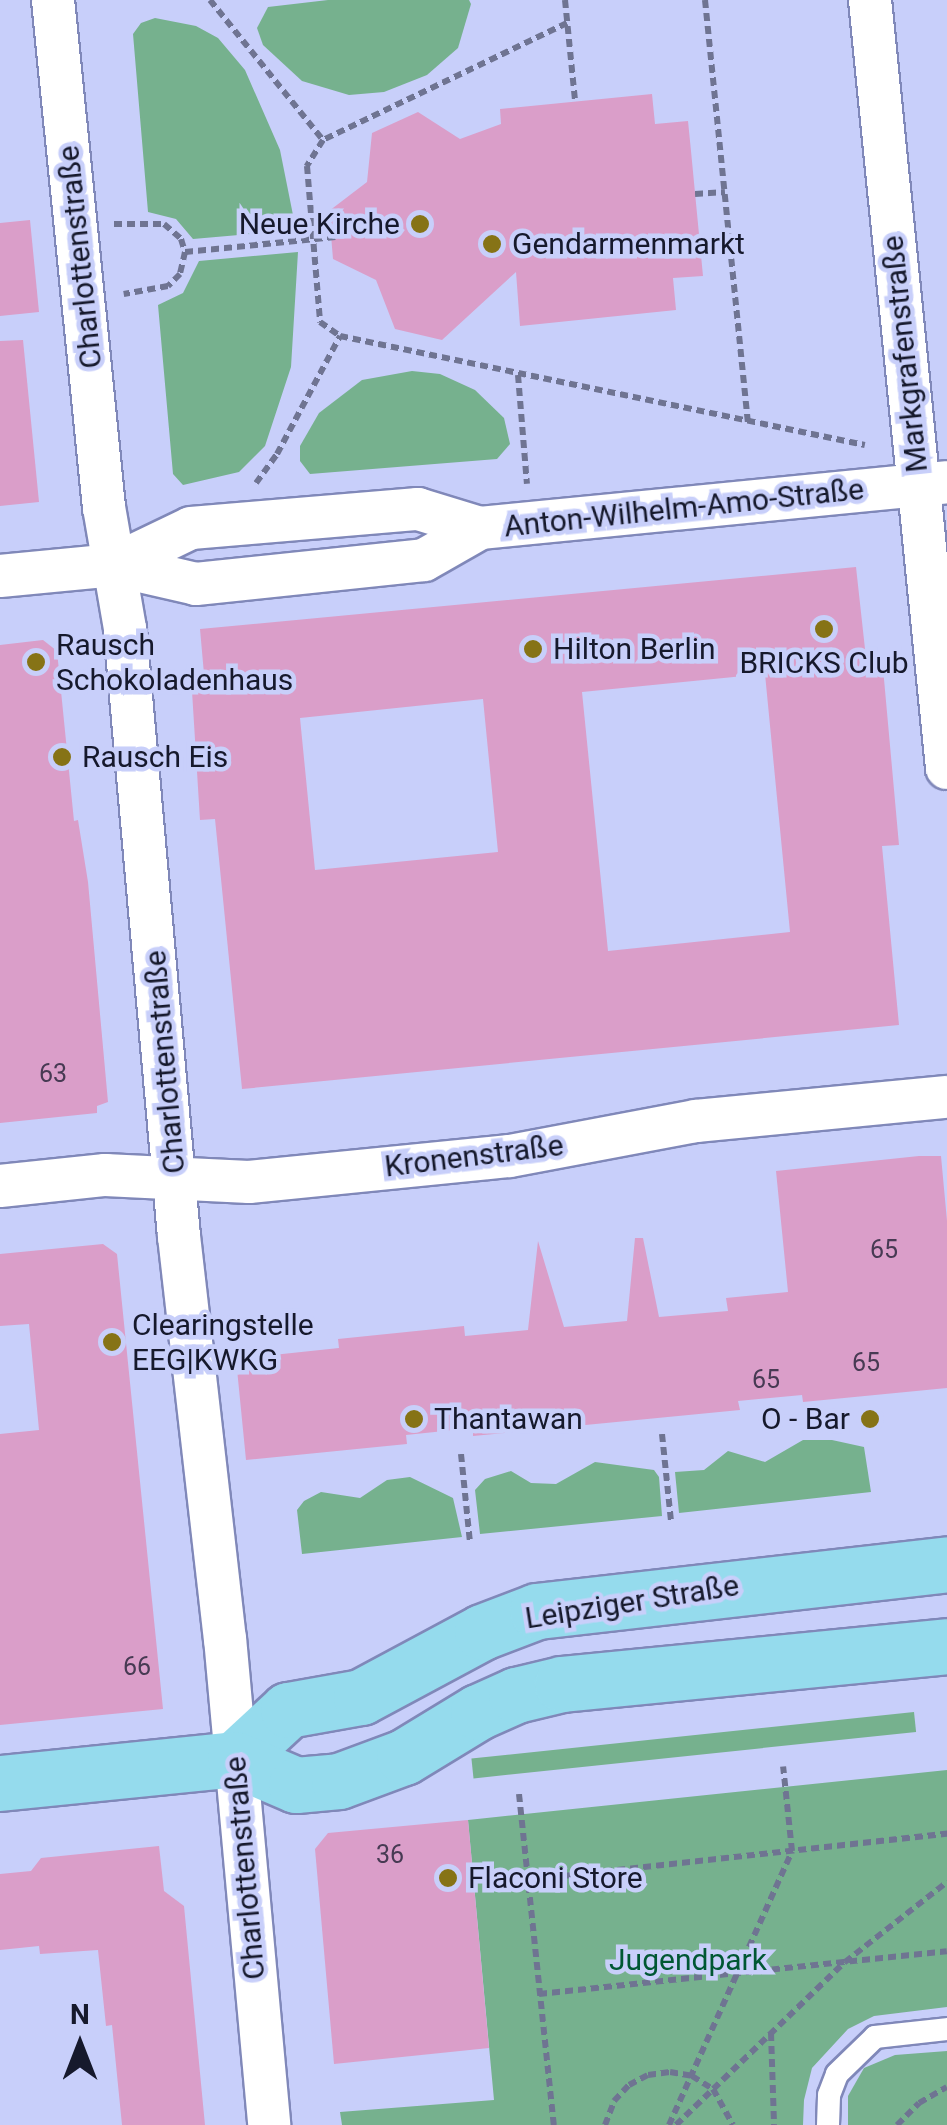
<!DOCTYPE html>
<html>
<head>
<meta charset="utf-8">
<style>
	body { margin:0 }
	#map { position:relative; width:947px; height:2125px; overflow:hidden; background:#c8cffa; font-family:Roboto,sans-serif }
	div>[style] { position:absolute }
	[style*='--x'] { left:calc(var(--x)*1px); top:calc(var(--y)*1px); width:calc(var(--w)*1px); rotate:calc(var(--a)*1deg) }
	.green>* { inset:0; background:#76b18e; transform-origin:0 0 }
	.building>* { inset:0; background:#da9ec9 }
	.path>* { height:6px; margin-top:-3px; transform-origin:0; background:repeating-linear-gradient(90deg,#6f7492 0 8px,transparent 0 13px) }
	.roads { filter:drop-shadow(2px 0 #8088b9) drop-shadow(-2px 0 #8088b9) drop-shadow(0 2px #8088b9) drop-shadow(0 -2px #8088b9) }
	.lane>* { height:22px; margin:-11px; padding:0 11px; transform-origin:11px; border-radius:11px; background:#fff }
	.street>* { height:42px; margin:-21px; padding:0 21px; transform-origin:21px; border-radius:21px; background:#fff }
	.primary>* { height:55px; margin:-27.5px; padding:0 27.5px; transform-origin:27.5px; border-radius:27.5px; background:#95dbed }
	.dots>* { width:28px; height:28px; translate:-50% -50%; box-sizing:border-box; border:5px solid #c8cffa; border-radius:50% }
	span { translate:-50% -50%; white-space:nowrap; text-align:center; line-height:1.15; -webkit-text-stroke:9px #c8cffa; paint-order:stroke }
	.number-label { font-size:25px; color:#473a53 }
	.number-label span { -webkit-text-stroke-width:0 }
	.poi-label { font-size:30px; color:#16192c }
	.right { translate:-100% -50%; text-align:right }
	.left { translate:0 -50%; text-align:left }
	.street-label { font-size:30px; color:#16192c }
	.park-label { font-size:30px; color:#005733 }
	.north { position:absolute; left:30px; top:1995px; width:100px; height:100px; -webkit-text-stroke:8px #c8cffa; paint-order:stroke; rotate:0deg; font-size:28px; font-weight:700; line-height:40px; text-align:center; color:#16192c }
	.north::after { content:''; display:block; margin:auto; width:35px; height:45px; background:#16192c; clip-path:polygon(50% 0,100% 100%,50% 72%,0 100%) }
</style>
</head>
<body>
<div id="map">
	<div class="green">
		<div style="clip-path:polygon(328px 0,469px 0,471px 4px,458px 48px,427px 75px,384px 92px,349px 95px,302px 81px,263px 45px,257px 28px,268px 7px)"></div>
		<div style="clip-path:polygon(155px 18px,196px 26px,218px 38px,245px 70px,280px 150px,296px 230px,193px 239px,176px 219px,148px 212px,133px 34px,141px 23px)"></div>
		<div style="clip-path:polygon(298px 252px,291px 367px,265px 446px,239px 472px,183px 485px,173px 474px,158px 305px,183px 293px,199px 261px)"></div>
		<div style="clip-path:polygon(412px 371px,440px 374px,475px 390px,504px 418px,510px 444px,497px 459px,310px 474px,300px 461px,300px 446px,319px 413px,362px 380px)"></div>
		<div style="clip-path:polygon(803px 1440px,832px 1440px,864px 1447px,871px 1492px,679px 1513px,675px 1472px,704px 1470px,728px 1451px,765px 1462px)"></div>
		<div style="clip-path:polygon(595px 1462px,654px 1470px,659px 1477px,662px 1516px,480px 1534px,475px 1490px,485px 1479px,511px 1471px,531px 1483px,556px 1484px)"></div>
		<div style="clip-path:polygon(410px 1477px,453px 1498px,462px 1537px,302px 1554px,297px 1510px,304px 1501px,321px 1492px,360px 1498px,387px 1480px)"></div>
		<div style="left:914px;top:1712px;width:20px;height:445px;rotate:84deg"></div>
		<div style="clip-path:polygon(947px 1770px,947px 2007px,874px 2016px,848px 2029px,812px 2068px,804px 2100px,803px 2125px,342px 2125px,340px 2112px,494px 2100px,468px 1820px)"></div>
		<div style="clip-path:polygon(947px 2051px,947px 2125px,848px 2125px,848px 2096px,864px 2068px,895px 2055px)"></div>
	</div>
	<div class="building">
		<div style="clip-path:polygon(652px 94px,655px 124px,688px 121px,691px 151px,703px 276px,673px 278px,676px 310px,520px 326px,516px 272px,442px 340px,395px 329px,376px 280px,333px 259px,329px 211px,367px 182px,372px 133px,418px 112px,460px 139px,501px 124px,500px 109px)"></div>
		<div style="clip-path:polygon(30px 220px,39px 312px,0 316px,0 223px)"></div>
		<div style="clip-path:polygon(23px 340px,39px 502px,0 506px,0 341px)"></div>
		<div style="clip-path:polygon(evenodd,856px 567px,866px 658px,882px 657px,899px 845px,882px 846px,899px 1025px,242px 1089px,215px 819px,200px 820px,191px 675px,204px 674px,200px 629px,856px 567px,765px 674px,790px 932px,608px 951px,582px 692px,765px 674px,856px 567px,483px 699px,498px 852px,315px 870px,300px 718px,483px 699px)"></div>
		<div style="clip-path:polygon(43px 640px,57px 651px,74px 821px,78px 820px,88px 882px,108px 1102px,97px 1106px,97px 1113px,0 1123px,0 645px)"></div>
		<div style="clip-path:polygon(919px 1156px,941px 1156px,947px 1221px,947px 1388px,803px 1402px,802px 1395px,738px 1401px,740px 1410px,473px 1436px,473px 1428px,406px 1435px,407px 1444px,246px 1460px,236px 1359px,339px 1348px,338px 1339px,426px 1330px,464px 1326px,465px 1336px,528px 1330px,538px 1241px,564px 1327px,627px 1321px,635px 1238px,643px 1238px,659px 1317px,728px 1311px,726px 1298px,788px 1292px,776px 1171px)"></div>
		<div style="clip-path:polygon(103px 1244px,117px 1254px,163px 1709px,0 1725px,0 1434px,39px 1430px,29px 1324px,0 1326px,0 1254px)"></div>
		<div style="clip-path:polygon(468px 1820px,489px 2048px,334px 2064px,315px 1849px,328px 1833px)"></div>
		<div style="clip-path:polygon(159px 1846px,164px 1891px,184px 1906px,205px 2125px,122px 2125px,112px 2025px,106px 2026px,98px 1950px,40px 1954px,39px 1946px,0 1950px,0 1874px,31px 1871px,41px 1858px)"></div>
	</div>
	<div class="path">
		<div style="--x:210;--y:0;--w:180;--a:51.1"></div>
		<div style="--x:565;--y:0;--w:101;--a:84.3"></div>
		<div style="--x:705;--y:0;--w:425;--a:84.2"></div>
		<div style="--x:567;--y:23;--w:271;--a:154.4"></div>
		<div style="--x:323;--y:140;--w:31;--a:122"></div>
		<div style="--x:307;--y:166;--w:157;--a:85.2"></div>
		<div style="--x:320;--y:322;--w:24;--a:35"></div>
		<div style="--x:340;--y:336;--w:536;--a:11.73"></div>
		<div style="--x:695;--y:194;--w:30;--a:-4"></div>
		<div style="--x:114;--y:224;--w:50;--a:0"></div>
		<div style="--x:164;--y:224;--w:23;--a:41"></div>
		<div style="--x:181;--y:239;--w:14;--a:73"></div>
		<div style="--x:185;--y:252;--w:23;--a:103"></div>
		<div style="--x:180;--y:274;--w:17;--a:135"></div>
		<div style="--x:168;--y:286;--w:45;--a:169.7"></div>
		<div style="--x:185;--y:252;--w:151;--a:-5.7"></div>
		<div style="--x:518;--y:375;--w:109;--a:85.3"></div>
		<div style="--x:256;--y:483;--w:36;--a:-54"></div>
		<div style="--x:277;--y:454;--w:134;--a:-61.9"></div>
		<div style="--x:662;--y:1434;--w:87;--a:84.1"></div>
		<div style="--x:461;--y:1454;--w:88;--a:84.2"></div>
		<div style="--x:519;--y:1794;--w:333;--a:84"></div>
		<div style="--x:527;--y:1880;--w:423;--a:-6.3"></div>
		<div style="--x:539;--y:1994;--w:410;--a:-6"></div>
		<div style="--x:771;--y:2033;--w:92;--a:88.1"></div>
		<div style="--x:605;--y:2125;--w:26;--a:-69"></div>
		<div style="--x:614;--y:2101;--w:22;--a:-47"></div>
		<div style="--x:629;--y:2085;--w:21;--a:-28"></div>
		<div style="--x:648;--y:2075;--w:22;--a:-8"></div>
		<div style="--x:670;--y:2072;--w:22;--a:10"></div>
		<div style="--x:692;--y:2076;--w:25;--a:32"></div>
		<div style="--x:713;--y:2089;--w:41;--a:60.9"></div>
		<div style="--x:669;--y:2125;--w:300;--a:-65.8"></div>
		<div style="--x:792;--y:1851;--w:85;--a:-96"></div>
		<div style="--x:676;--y:2125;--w:235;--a:-44"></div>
		<div style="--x:845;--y:1962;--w:130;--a:-38.1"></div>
		<div style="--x:897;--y:2125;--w:31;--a:-45"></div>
		<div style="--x:919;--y:2103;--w:32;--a:-30"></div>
	</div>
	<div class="roads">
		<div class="lane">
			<div style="--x:828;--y:2125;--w:30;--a:-88"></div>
			<div style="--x:829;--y:2095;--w:22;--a:-69"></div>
			<div style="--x:837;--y:2074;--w:53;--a:-44.2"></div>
			<div style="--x:875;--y:2037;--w:72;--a:-6.3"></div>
		</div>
		<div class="street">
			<div style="--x:53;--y:0;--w:510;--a:84.26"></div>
			<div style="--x:104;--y:507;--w:124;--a:80.2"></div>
			<div style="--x:125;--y:629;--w:609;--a:84.92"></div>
			<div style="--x:179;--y:1236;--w:405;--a:83.5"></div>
			<div style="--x:225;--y:1638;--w:489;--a:84.8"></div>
			<div style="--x:870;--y:0;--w:772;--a:84.27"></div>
			<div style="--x:114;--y:565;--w:85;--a:-25.7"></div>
			<div style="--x:191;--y:528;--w:228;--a:-4.8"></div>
			<div style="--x:418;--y:509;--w:65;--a:17"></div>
			<div style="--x:480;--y:528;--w:469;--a:-5.6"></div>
			<div style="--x:0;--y:576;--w:115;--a:-5.5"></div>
			<div style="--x:114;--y:565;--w:84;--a:13"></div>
			<div style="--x:196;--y:584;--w:229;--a:-6"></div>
			<div style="--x:424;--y:560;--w:64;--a:-29.7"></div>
			<div style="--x:0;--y:1186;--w:106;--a:-6"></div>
			<div style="--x:105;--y:1175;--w:144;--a:2.8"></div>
			<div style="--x:249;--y:1182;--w:262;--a:-5.7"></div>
			<div style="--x:510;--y:1156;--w:189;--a:-10.7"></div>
			<div style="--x:696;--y:1121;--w:252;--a:-5.5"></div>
		</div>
		<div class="primary">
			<div style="--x:235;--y:1759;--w:72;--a:-42.8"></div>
			<div style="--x:288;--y:1710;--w:74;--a:-10.1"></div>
			<div style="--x:361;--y:1697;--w:137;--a:-28.2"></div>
			<div style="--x:482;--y:1632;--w:59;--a:-20.9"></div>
			<div style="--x:537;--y:1611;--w:413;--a:-6.5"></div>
			<div style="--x:0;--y:1783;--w:236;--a:-5.8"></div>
			<div style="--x:235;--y:1759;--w:66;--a:23.1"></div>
			<div style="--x:296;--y:1785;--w:43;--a:-5.3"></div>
			<div style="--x:339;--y:1781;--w:69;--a:-20.3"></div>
			<div style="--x:404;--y:1757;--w:87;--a:-31.3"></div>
			<div style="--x:478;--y:1712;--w:42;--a:-24.1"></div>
			<div style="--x:516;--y:1695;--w:47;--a:-13.4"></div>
			<div style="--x:562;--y:1684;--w:387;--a:-5.6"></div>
		</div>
	</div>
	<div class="dots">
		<div style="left:420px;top:224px;background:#867316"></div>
		<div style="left:492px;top:244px;background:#867316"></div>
		<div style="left:824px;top:629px;background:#867316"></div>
		<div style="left:533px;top:649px;background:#867316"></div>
		<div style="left:36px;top:662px;background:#867316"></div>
		<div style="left:62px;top:757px;background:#867316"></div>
		<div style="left:112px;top:1342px;background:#867316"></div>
		<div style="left:414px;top:1419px;background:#867316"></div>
		<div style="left:870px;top:1419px;background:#867316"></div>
		<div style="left:448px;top:1878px;background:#867316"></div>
	</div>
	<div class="number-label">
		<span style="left:53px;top:1074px">63</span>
		<span style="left:884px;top:1250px">65</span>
		<span style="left:866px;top:1363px">65</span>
		<span style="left:766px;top:1380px">65</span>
		<span style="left:137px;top:1667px">66</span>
		<span style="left:390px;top:1855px">36</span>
	</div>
	<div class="poi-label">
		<span class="right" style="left:400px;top:224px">Neue Kirche</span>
		<span class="left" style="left:512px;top:244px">Gendarmenmarkt</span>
		<span class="left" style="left:56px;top:662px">Rausch<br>Schokoladenhaus</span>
		<span class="left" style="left:553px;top:649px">Hilton Berlin</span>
		<span style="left:824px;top:663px">BRICKS Club</span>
		<span class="left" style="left:82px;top:757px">Rausch Eis</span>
		<span class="left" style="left:132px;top:1342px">Clearingstelle<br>EEG|KWKG</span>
		<span class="left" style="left:434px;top:1419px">Thantawan</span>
		<span class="right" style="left:850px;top:1419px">O - Bar</span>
		<span class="left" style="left:468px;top:1878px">Flaconi Store</span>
	</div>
	<div class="street-label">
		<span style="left:80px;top:257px;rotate:-96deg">Charlottenstraße</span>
		<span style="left:905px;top:354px;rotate:-96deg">Markgrafenstraße</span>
		<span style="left:684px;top:508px;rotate:-6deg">Anton-Wilhelm-Amo-Straße</span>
		<span style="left:165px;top:1062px;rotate:-95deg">Charlottenstraße</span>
		<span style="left:474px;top:1156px;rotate:-7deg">Kronenstraße</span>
		<span style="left:632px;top:1602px;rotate:-9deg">Leipziger Straße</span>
		<span style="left:245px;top:1868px;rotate:-95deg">Charlottenstraße</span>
	</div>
	<div class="park-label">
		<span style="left:688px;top:1960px">Jugendpark</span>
	</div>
	<div class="north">N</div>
</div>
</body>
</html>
